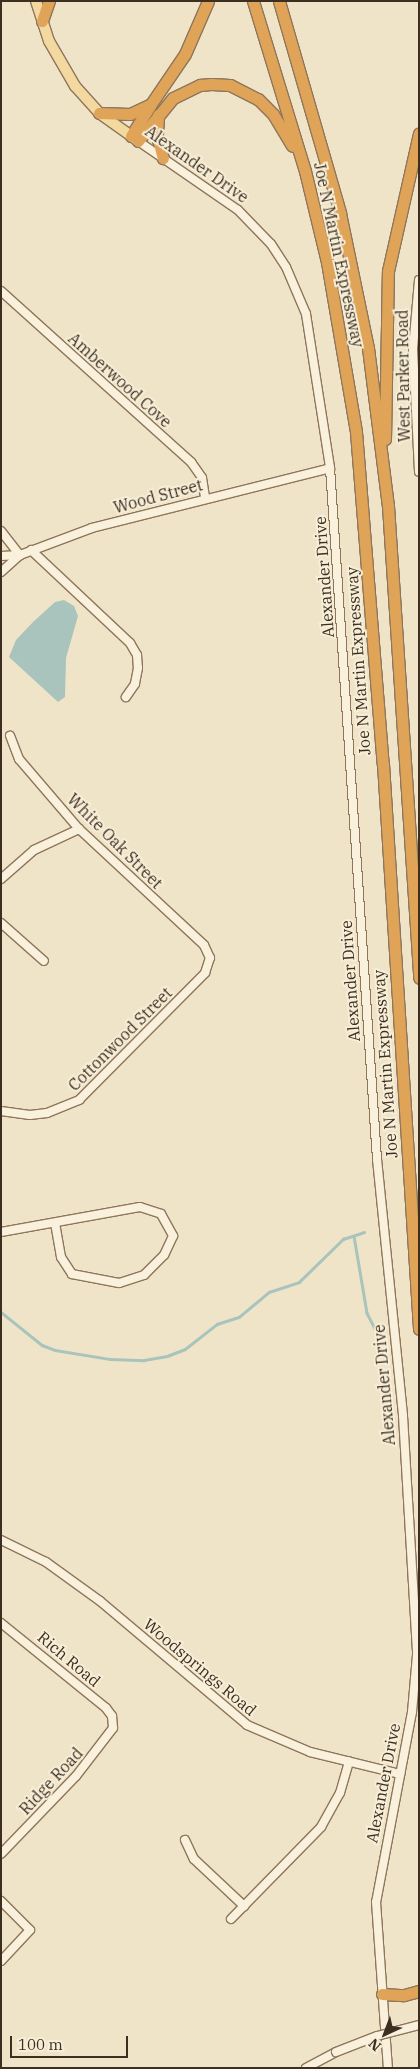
<!DOCTYPE html>
<html>
<head>
<meta charset="utf-8">
<style>
	body { margin:0 }
	#map { position:relative; width:420px; height:2069px; overflow:hidden; background:#f0e4c8; font-family:"IBM Plex Serif",serif }
	div>[style] { position:absolute }
	[style*='--x'] { left:calc(var(--x)*1px); top:calc(var(--y)*1px); width:calc(var(--w)*1px); rotate:calc(var(--a)*1deg) }
	.water>* { inset:0; background:#a9c4bc }
	.stream>* { height:2.5px; margin:-1.25px; padding:0 1.25px; transform-origin:1.25px; border-radius:1.25px; background:#a9c4bc }
	.roads { filter:drop-shadow(1px 0 #8d765c) drop-shadow(-1px 0 #8d765c) drop-shadow(0 1px #8d765c) drop-shadow(0 -1px #8d765c) }
	.minor>* { height:8px; margin:-4px; padding:0 4px; transform-origin:4px; border-radius:4px; background:#faf1dc }
	.major>* { height:10px; margin:-5px; padding:0 5px; transform-origin:5px; border-radius:5px; background:#f3d9a0 }
	.highway>* { height:11px; margin:-5.5px; padding:0 5.5px; transform-origin:5.5px; border-radius:5.5px; background:#e0a458 }
	.bridges { filter:drop-shadow(1px 0 #8d765c) drop-shadow(-1px 0 #8d765c) drop-shadow(0 1px #8d765c) drop-shadow(0 -1px #8d765c) }
	.minor-bridge>* { height:8px; margin:-4px; padding:0 4px; transform-origin:4px; border-radius:4px; background:#faf1dc }
	span { translate:-50% -50%; white-space:nowrap; text-align:center; line-height:1.15; -webkit-text-stroke:4px #f7eed8; paint-order:stroke }
	.street-label { font-size:16px; color:#3d2e20 }
	.frame { position:absolute; inset:0; border:2px solid #3d2e20; pointer-events:none }
	.north { position:absolute; left:360px; top:2009px; width:50px; height:50px; -webkit-text-stroke:4px #f7eed8; paint-order:stroke; rotate:223deg; font-size:14px; font-weight:700; line-height:20px; text-align:center; color:#3d2e20 }
	.north::after { content:''; display:block; margin:auto; width:18px; height:22px; background:#3d2e20; clip-path:polygon(50% 0,100% 100%,50% 72%,0 100%) }
	.scale { position:absolute; left:10px; top:2036px; width:118px; height:22px; box-sizing:border-box; border:2px solid #3d2e20; border-top:0; padding-left:6px; font-size:15px; line-height:18px; white-space:nowrap; color:#3d2e20; -webkit-text-stroke:4px #f7eed8; paint-order:stroke }
</style>
</head>
<body>
<div id="map">
	<div class="water">
		<div style="clip-path:polygon(64px 600px,74px 606px,78px 616px,66px 658px,65px 697px,58px 702px,9px 657px,16px 640px,33px 622px,55px 602px)"></div>
	</div>
	<div class="stream">
		<div style="--x:354;--y:1236;--w:78;--a:80.4"></div>
		<div style="--x:367;--y:1313;--w:33;--a:63"></div>
		<div style="--x:1;--y:1312;--w:53;--a:38.8"></div>
		<div style="--x:42;--y:1345;--w:14;--a:21"></div>
		<div style="--x:55;--y:1350;--w:56;--a:9.3"></div>
		<div style="--x:110;--y:1359;--w:34;--a:2"></div>
		<div style="--x:144;--y:1360;--w:23;--a:-10"></div>
		<div style="--x:167;--y:1356;--w:19;--a:-21"></div>
		<div style="--x:185;--y:1349;--w:41;--a:-38"></div>
		<div style="--x:217;--y:1324;--w:23;--a:-18"></div>
		<div style="--x:239;--y:1317;--w:39;--a:-40"></div>
		<div style="--x:269;--y:1292;--w:32;--a:-18"></div>
		<div style="--x:299;--y:1282;--w:62;--a:-44.3"></div>
		<div style="--x:343;--y:1239;--w:22;--a:-18"></div>
	</div>
	<div class="roads">
		<div class="minor">
			<div style="--x:138;--y:141;--w:121;--a:34.6"></div>
			<div style="--x:238;--y:210;--w:47;--a:45.9"></div>
			<div style="--x:271;--y:244;--w:27;--a:57"></div>
			<div style="--x:286;--y:267;--w:51;--a:66.9"></div>
			<div style="--x:306;--y:314;--w:156;--a:81.1"></div>
			<div style="--x:330;--y:468;--w:693;--a:86.11"></div>
			<div style="--x:377;--y:1159;--w:258;--a:84.2"></div>
			<div style="--x:403;--y:1416;--w:239;--a:86.6"></div>
			<div style="--x:417;--y:1655;--w:57;--a:95"></div>
			<div style="--x:412;--y:1712;--w:193;--a:100.7"></div>
			<div style="--x:376;--y:1902;--w:166;--a:85.9"></div>
			<div style="--x:419;--y:280;--w:69;--a:95"></div>
			<div style="--x:413;--y:349;--w:123;--a:87.2"></div>
			<div style="--x:1;--y:291;--w:256;--a:42"></div>
			<div style="--x:191;--y:462;--w:19;--a:55"></div>
			<div style="--x:202;--y:478;--w:20;--a:81"></div>
			<div style="--x:1;--y:531;--w:31;--a:52"></div>
			<div style="--x:31;--y:550;--w:136;--a:43.2"></div>
			<div style="--x:130;--y:643;--w:14;--a:60"></div>
			<div style="--x:137;--y:655;--w:13;--a:86"></div>
			<div style="--x:138;--y:668;--w:16;--a:101"></div>
			<div style="--x:135;--y:684;--w:16;--a:125"></div>
			<div style="--x:1;--y:556;--w:19;--a:-3"></div>
			<div style="--x:1;--y:572;--w:25;--a:-42"></div>
			<div style="--x:20;--y:555;--w:77;--a:-20.6"></div>
			<div style="--x:92;--y:528;--w:245;--a:-14.1"></div>
			<div style="--x:1;--y:879;--w:44;--a:-41.3"></div>
			<div style="--x:34;--y:850;--w:50;--a:-25"></div>
			<div style="--x:1;--y:923;--w:57;--a:41.5"></div>
			<div style="--x:1;--y:1111;--w:29;--a:8"></div>
			<div style="--x:30;--y:1115;--w:17;--a:-7"></div>
			<div style="--x:47;--y:1113;--w:35;--a:-22"></div>
			<div style="--x:79;--y:1100;--w:179;--a:-45.2"></div>
			<div style="--x:205;--y:973;--w:16;--a:-72"></div>
			<div style="--x:210;--y:958;--w:14;--a:-115"></div>
			<div style="--x:204;--y:945;--w:171;--a:-137.1"></div>
			<div style="--x:79;--y:829;--w:92;--a:-130.6"></div>
			<div style="--x:19;--y:759;--w:25;--a:-111"></div>
			<div style="--x:1;--y:1232;--w:141;--a:-10.2"></div>
			<div style="--x:140;--y:1207;--w:22;--a:18"></div>
			<div style="--x:161;--y:1214;--w:25;--a:61"></div>
			<div style="--x:173;--y:1236;--w:21;--a:115"></div>
			<div style="--x:164;--y:1255;--w:28;--a:135"></div>
			<div style="--x:144;--y:1275;--w:26;--a:162"></div>
			<div style="--x:119;--y:1283;--w:48;--a:-169.2"></div>
			<div style="--x:72;--y:1274;--w:20;--a:-123"></div>
			<div style="--x:61;--y:1257;--w:34;--a:-100"></div>
			<div style="--x:1;--y:1540;--w:50;--a:26.1"></div>
			<div style="--x:46;--y:1562;--w:67;--a:35.8"></div>
			<div style="--x:100;--y:1601;--w:192;--a:40.1"></div>
			<div style="--x:247;--y:1725;--w:69;--a:23.2"></div>
			<div style="--x:310;--y:1752;--w:93;--a:13.7"></div>
			<div style="--x:1;--y:1623;--w:135;--a:39"></div>
			<div style="--x:106;--y:1708;--w:10;--a:53"></div>
			<div style="--x:112;--y:1716;--w:12;--a:85"></div>
			<div style="--x:113;--y:1728;--w:61;--a:127.6"></div>
			<div style="--x:76;--y:1776;--w:108;--a:133.9"></div>
			<div style="--x:185;--y:1840;--w:21;--a:65"></div>
			<div style="--x:194;--y:1859;--w:69;--a:43.2"></div>
			<div style="--x:1;--y:1901;--w:41;--a:45"></div>
			<div style="--x:30;--y:1930;--w:42;--a:133.1"></div>
			<div style="--x:231;--y:1919;--w:129;--a:-45.6"></div>
			<div style="--x:321;--y:1827;--w:39;--a:-61"></div>
			<div style="--x:340;--y:1793;--w:33;--a:-74"></div>
			<div style="--x:306;--y:2068;--w:34;--a:-28"></div>
		</div>
		<div class="major">
			<div style="--x:36;--y:1;--w:42;--a:72"></div>
			<div style="--x:49;--y:41;--w:52;--a:60"></div>
			<div style="--x:75;--y:86;--w:36;--a:48"></div>
			<div style="--x:99;--y:113;--w:47;--a:35.4"></div>
		</div>
		<div class="highway">
			<div style="--x:253;--y:1;--w:178;--a:73"></div>
			<div style="--x:305;--y:171;--w:94;--a:76.4"></div>
			<div style="--x:327;--y:262;--w:172;--a:80.3"></div>
			<div style="--x:356;--y:432;--w:333;--a:85.4"></div>
			<div style="--x:383;--y:764;--w:566;--a:86.35"></div>
			<div style="--x:279;--y:1;--w:221;--a:73.9"></div>
			<div style="--x:340;--y:213;--w:138;--a:78.3"></div>
			<div style="--x:368;--y:348;--w:159;--a:82.8"></div>
			<div style="--x:388;--y:506;--w:473;--a:86.2"></div>
			<div style="--x:42;--y:21;--w:21;--a:-71"></div>
			<div style="--x:99;--y:113;--w:31;--a:2"></div>
			<div style="--x:130;--y:114;--w:23;--a:-25"></div>
			<div style="--x:151;--y:104;--w:60;--a:-55.8"></div>
			<div style="--x:185;--y:54;--w:58;--a:-66.5"></div>
			<div style="--x:158;--y:115;--w:21;--a:93"></div>
			<div style="--x:157;--y:136;--w:23;--a:75"></div>
			<div style="--x:131;--y:136;--w:36;--a:-58"></div>
			<div style="--x:138;--y:141;--w:55;--a:-50.9"></div>
			<div style="--x:173;--y:98;--w:30;--a:-26"></div>
			<div style="--x:200;--y:85;--w:11;--a:-5"></div>
			<div style="--x:211;--y:84;--w:19;--a:3"></div>
			<div style="--x:230;--y:85;--w:31;--a:27"></div>
			<div style="--x:258;--y:99;--w:21;--a:45"></div>
			<div style="--x:273;--y:114;--w:37;--a:59"></div>
			<div style="--x:385;--y:439;--w:168;--a:-89"></div>
			<div style="--x:388;--y:271;--w:141;--a:-77.3"></div>
			<div style="--x:382;--y:1994;--w:22;--a:3"></div>
			<div style="--x:404;--y:1995;--w:16;--a:-15"></div>
		</div>
	</div>
	<div class="bridges">
		<div class="minor-bridge">
			<div style="--x:336;--y:2052;--w:44;--a:-21.3"></div>
			<div style="--x:377;--y:2036;--w:43;--a:-14.7"></div>
		</div>
	</div>
	<div class="street-label">
		<span style="left:197px;top:164px;rotate:35deg">Alexander Drive</span>
		<span style="left:339px;top:255px;rotate:78deg">Joe N Martin Expressway</span>
		<span style="left:403px;top:376px;rotate:-91deg">West Parker Road</span>
		<span style="left:120px;top:380px;rotate:42deg">Amberwood Cove</span>
		<span style="left:158px;top:496px;rotate:-15deg">Wood Street</span>
		<span style="left:324px;top:577px;rotate:-94deg">Alexander Drive</span>
		<span style="left:358px;top:661px;rotate:-94deg">Joe N Martin Expressway</span>
		<span style="left:115px;top:841px;rotate:45deg">White Oak Street</span>
		<span style="left:350px;top:981px;rotate:-94deg">Alexander Drive</span>
		<span style="left:120px;top:1039px;rotate:-45deg">Cottonwood Street</span>
		<span style="left:385px;top:1064px;rotate:-94deg">Joe N Martin Expressway</span>
		<span style="left:384px;top:1385px;rotate:-95deg">Alexander Drive</span>
		<span style="left:69px;top:1659px;rotate:40deg">Rich Road</span>
		<span style="left:200px;top:1667px;rotate:40deg">Woodsprings Road</span>
		<span style="left:51px;top:1781px;rotate:-47deg">Ridge Road</span>
		<span style="left:383px;top:1783px;rotate:-79deg">Alexander Drive</span>
	</div>
	<div class="frame"></div>
	<div class="north">N</div>
	<div class="scale">100 m</div>
</div>
</body>
</html>
